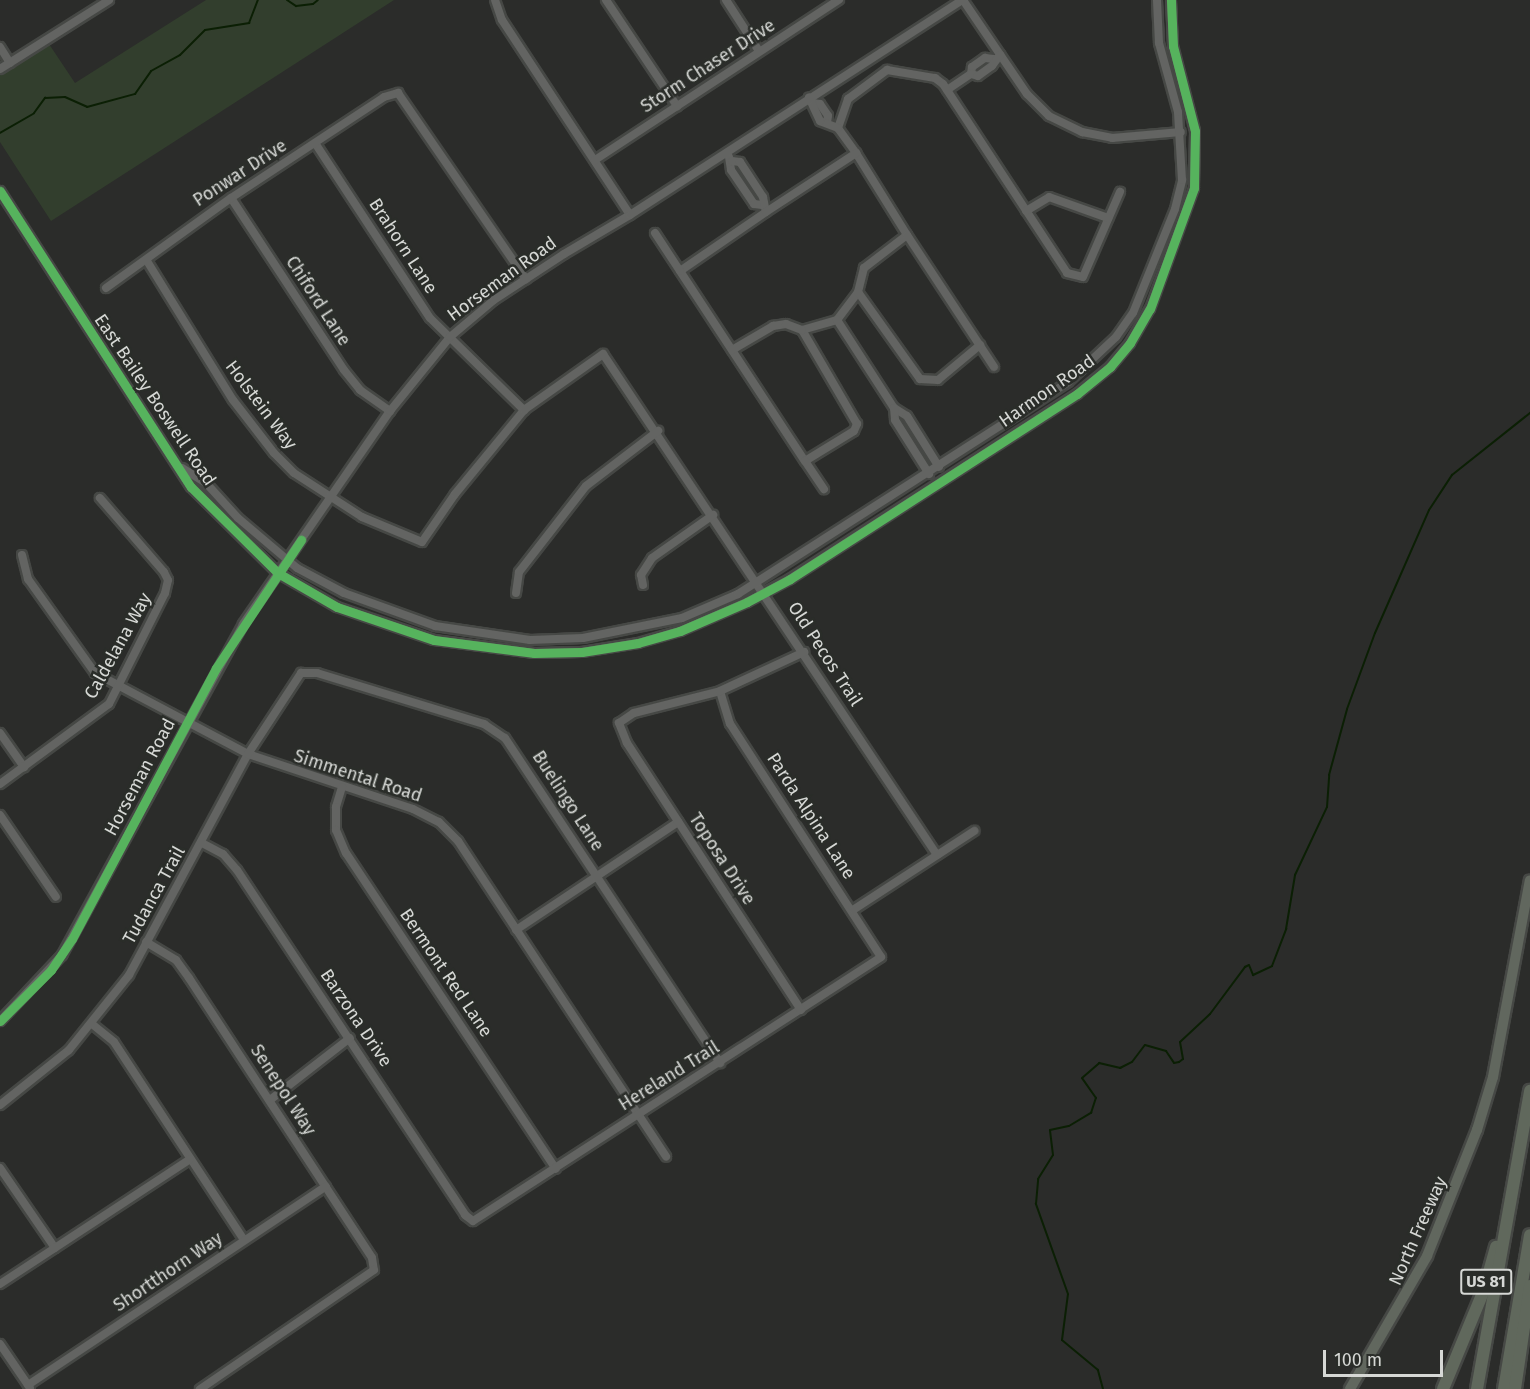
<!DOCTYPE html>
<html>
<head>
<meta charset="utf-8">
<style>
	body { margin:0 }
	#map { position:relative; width:1530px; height:1389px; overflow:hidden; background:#2b2c2a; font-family:"Fira Sans",sans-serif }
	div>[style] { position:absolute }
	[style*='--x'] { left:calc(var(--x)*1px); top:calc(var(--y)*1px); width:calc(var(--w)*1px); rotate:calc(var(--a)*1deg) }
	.green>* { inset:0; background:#323e2d }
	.stream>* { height:2px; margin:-1px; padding:0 1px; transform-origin:1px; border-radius:1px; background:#0b1f04 }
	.roads { filter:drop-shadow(2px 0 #464845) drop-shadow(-2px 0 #464845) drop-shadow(0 2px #464845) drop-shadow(0 -2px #464845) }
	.minor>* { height:8px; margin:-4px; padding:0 4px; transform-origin:4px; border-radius:4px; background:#636462 }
	.major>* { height:10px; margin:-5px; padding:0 5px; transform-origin:5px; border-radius:5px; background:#61675e }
	.highway>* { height:12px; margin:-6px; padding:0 6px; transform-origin:6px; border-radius:6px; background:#60685c }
	.cycleway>* { height:9px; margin:-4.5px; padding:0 4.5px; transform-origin:4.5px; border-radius:4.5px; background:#56b35d }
	span { translate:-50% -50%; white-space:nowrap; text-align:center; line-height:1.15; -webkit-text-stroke:5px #2a2d29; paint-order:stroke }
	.shield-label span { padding:2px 4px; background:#2a2d29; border:2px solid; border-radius:4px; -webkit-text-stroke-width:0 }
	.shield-label { font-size:16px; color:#d6d8d5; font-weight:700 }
	.street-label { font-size:18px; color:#d6d8d5 }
	.scale { position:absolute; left:1323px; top:1350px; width:120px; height:27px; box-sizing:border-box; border:3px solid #d6d8d5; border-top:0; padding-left:8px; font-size:18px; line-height:21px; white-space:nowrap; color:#d6d8d5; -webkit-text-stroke:4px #2a2d29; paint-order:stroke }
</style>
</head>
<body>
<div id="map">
	<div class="green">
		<div style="clip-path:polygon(206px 0,394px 0,51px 221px,0 142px,0 75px,49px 44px,75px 83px)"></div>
	</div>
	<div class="stream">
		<div style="--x:287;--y:0;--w:11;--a:34"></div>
		<div style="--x:296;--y:6;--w:17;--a:-7"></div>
		<div style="--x:313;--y:4;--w:6;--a:-39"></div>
		<div style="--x:0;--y:133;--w:39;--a:-30"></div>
		<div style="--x:34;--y:113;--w:19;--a:-54"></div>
		<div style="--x:45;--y:98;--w:20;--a:-3"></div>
		<div style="--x:65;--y:97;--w:24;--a:24"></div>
		<div style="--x:87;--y:107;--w:50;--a:-15.2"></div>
		<div style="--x:135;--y:94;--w:28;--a:-55"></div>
		<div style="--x:151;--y:71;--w:33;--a:-29"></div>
		<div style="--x:180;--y:55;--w:35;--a:-45"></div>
		<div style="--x:205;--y:30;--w:45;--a:-9"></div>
		<div style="--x:249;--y:23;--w:25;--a:-69"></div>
		<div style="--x:1103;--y:1389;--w:20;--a:-105"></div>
		<div style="--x:1098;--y:1370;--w:47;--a:-140.2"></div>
		<div style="--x:1062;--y:1340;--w:46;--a:-82.6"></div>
		<div style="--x:1068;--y:1294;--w:96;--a:-109.6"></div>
		<div style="--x:1036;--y:1204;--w:25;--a:-85"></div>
		<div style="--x:1038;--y:1179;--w:28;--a:-58"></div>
		<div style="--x:1053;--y:1155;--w:25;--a:-97"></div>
		<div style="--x:1050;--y:1130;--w:19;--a:-12"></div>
		<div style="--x:1069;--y:1126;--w:26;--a:-31"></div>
		<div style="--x:1091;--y:1113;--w:16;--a:-72"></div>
		<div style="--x:1096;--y:1098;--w:24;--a:-125"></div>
		<div style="--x:1082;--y:1078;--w:23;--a:-41"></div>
		<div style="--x:1099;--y:1063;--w:22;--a:13"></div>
		<div style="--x:1120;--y:1068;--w:13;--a:-27"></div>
		<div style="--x:1132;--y:1062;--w:21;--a:-53"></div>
		<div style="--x:1145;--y:1045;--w:22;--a:16"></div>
		<div style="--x:1166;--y:1051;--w:14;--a:56"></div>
		<div style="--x:1174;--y:1063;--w:5;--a:-11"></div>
		<div style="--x:1179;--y:1062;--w:5;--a:-37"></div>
		<div style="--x:1183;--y:1059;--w:17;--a:-100"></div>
		<div style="--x:1180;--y:1042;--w:41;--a:-43"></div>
		<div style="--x:1210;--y:1014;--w:59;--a:-53.3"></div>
		<div style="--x:1245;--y:967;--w:4;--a:-27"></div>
		<div style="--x:1249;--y:965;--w:11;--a:68"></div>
		<div style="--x:1253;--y:975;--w:21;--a:-25"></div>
		<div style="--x:1272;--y:966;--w:40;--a:-69"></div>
		<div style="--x:1286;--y:929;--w:55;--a:-80.5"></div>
		<div style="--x:1295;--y:875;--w:75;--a:-64.8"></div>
		<div style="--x:1327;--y:807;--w:32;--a:-86"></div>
		<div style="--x:1329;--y:775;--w:68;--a:-74.7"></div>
		<div style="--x:1347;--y:709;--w:81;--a:-69.8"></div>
		<div style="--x:1375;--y:633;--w:134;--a:-66.3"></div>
		<div style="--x:1429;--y:510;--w:42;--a:-56.7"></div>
		<div style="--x:1452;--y:475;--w:100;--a:-38.5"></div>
	</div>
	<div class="roads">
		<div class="minor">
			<div style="--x:495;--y:0;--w:21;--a:71"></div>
			<div style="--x:502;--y:20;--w:233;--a:56.7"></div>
			<div style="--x:606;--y:0;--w:128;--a:56.2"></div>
			<div style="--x:726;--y:0;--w:61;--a:57.1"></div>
			<div style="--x:963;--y:0;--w:114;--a:55.8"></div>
			<div style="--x:1027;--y:94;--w:31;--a:45"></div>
			<div style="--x:1049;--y:116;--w:37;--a:26"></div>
			<div style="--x:1082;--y:132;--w:31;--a:11"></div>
			<div style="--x:1112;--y:138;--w:69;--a:-5"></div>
			<div style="--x:0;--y:47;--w:19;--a:58"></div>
			<div style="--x:0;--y:69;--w:129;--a:-32.3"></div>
			<div style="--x:971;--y:74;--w:7;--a:-82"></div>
			<div style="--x:972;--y:67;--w:16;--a:-35"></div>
			<div style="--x:985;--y:58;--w:9;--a:6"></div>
			<div style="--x:947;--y:90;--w:29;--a:-34"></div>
			<div style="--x:971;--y:74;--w:7;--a:16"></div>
			<div style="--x:978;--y:76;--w:17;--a:-36"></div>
			<div style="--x:992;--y:66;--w:14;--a:-54"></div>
			<div style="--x:813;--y:103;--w:7;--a:8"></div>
			<div style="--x:820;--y:104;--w:14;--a:56"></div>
			<div style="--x:828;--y:116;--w:6;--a:99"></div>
			<div style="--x:838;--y:128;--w:31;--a:-71"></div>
			<div style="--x:848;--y:99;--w:49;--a:-36.6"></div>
			<div style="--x:887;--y:70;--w:49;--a:9.5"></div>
			<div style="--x:935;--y:78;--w:10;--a:37"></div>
			<div style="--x:943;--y:84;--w:226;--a:56.7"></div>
			<div style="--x:1067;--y:273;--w:16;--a:14"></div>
			<div style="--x:1083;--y:277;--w:93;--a:-66.5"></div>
			<div style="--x:315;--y:143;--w:209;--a:56.7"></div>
			<div style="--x:430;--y:318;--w:132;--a:44.4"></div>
			<div style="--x:729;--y:157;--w:13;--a:81"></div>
			<div style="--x:731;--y:170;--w:41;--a:55.9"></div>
			<div style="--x:754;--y:204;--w:8;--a:7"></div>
			<div style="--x:595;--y:160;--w:292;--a:-33.3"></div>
			<div style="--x:732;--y:161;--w:8;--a:7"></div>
			<div style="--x:740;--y:162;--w:42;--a:56.7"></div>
			<div style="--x:763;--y:197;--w:15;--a:79"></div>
			<div style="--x:766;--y:212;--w:104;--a:145.5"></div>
			<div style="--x:680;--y:271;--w:227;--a:56.7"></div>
			<div style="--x:805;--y:461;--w:57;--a:-31.5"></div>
			<div style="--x:854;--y:431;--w:8;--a:-67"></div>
			<div style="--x:857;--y:424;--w:109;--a:-120.3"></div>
			<div style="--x:802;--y:330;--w:36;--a:-16"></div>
			<div style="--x:837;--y:320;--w:35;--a:-53"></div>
			<div style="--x:858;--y:292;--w:25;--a:-76"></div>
			<div style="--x:864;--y:268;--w:54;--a:-37.5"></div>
			<div style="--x:907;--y:235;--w:97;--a:-121.9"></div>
			<div style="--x:856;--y:153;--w:31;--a:-126"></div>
			<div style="--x:838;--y:128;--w:19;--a:-159"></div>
			<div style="--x:820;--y:121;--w:26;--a:-115"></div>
			<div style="--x:0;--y:191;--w:352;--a:57.2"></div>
			<div style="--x:191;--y:487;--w:122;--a:44.7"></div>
			<div style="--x:278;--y:573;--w:68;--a:30"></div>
			<div style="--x:337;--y:607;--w:102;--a:18.8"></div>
			<div style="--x:434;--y:640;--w:101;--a:7.4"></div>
			<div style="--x:534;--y:653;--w:48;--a:-1.2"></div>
			<div style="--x:582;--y:652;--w:57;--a:-9.1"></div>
			<div style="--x:638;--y:643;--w:44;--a:-15.9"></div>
			<div style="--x:680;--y:631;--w:73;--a:-23.4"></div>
			<div style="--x:747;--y:602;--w:49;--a:-28.1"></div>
			<div style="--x:790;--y:579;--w:341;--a:-32.8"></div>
			<div style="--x:1077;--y:394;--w:43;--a:-39.3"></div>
			<div style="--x:1110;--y:367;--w:31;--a:-50"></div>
			<div style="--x:1130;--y:343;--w:39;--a:-60"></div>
			<div style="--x:1150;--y:309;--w:129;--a:-70"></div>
			<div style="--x:1194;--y:188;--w:57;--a:-89"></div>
			<div style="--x:1195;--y:131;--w:88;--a:-104.5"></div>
			<div style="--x:1173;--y:46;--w:46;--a:-92.5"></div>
			<div style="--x:231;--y:198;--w:206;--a:56.7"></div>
			<div style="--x:344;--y:370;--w:26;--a:51"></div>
			<div style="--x:360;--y:390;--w:37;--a:35"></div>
			<div style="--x:1026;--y:211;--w:27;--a:-31"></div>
			<div style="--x:1049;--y:197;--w:63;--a:19.6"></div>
			<div style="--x:766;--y:212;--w:108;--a:-33.2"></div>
			<div style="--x:655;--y:233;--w:45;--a:56.7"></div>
			<div style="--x:907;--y:235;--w:158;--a:56.6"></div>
			<div style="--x:147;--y:261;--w:163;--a:58.3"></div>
			<div style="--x:233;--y:400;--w:67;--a:52.3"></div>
			<div style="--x:274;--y:453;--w:28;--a:45"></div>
			<div style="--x:294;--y:473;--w:81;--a:32.9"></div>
			<div style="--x:362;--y:517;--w:65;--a:22.6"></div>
			<div style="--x:422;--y:542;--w:58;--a:-55.5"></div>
			<div style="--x:455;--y:494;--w:109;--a:-50.6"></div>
			<div style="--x:524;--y:410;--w:97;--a:-35.3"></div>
			<div style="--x:603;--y:354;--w:602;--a:56.31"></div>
			<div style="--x:106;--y:288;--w:154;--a:-35.8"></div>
			<div style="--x:231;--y:198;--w:183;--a:-33.4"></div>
			<div style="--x:384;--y:97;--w:15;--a:-16"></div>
			<div style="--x:398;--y:93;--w:226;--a:55.5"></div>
			<div style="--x:858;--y:292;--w:107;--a:54.5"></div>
			<div style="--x:920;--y:379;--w:18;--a:3"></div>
			<div style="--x:938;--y:380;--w:55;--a:-39.8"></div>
			<div style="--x:837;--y:320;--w:105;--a:57.1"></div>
			<div style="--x:894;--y:408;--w:15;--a:32"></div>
			<div style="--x:907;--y:416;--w:60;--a:57.9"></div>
			<div style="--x:732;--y:350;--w:48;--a:-30.3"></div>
			<div style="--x:773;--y:326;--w:13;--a:-9"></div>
			<div style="--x:786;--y:324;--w:17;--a:21"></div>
			<div style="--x:894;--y:408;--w:12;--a:85"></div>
			<div style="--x:895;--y:420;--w:64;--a:57.8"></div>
			<div style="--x:805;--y:461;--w:34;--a:56"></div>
			<div style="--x:182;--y:468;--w:28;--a:32"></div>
			<div style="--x:206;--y:483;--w:47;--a:47.6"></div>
			<div style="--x:238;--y:518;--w:77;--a:40.3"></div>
			<div style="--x:297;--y:568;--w:53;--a:28"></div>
			<div style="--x:344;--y:593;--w:97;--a:19.9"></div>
			<div style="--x:435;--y:626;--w:96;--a:8.4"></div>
			<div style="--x:530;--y:640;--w:53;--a:-2.2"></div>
			<div style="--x:583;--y:638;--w:101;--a:-11.4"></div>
			<div style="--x:682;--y:618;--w:61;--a:-23.2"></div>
			<div style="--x:738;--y:594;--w:392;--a:-32.7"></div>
			<div style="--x:1068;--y:382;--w:66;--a:-43.2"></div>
			<div style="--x:1116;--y:337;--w:29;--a:-55"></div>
			<div style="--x:1133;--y:313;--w:112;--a:-68"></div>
			<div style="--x:1175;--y:209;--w:30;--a:-76"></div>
			<div style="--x:1182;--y:180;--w:68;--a:-93.4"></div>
			<div style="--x:1178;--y:112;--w:72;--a:-105.4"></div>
			<div style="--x:1159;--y:43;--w:43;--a:-92.7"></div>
			<div style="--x:22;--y:555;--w:25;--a:76"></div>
			<div style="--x:28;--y:579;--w:115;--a:54.5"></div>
			<div style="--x:95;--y:673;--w:173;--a:27.9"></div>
			<div style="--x:248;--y:754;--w:174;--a:18.4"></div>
			<div style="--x:413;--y:809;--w:29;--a:27"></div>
			<div style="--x:439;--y:822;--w:27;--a:45"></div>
			<div style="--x:458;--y:841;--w:378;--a:56.6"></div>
			<div style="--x:643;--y:585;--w:10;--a:-101"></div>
			<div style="--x:641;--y:575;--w:20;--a:-57"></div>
			<div style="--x:652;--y:558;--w:75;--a:-35.2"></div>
			<div style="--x:516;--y:593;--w:21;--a:-82"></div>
			<div style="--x:519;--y:572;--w:109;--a:-52.1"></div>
			<div style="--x:586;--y:486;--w:91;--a:-37.4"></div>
			<div style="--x:0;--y:733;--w:42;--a:54.8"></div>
			<div style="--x:0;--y:784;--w:135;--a:-36.3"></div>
			<div style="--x:109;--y:704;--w:124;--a:-63.2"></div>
			<div style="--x:165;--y:593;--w:13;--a:-77"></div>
			<div style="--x:168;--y:580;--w:9;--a:-117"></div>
			<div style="--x:164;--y:572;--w:98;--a:-130.9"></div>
			<div style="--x:342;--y:787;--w:21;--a:107"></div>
			<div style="--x:336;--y:807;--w:23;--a:90"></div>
			<div style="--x:336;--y:830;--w:25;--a:67"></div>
			<div style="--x:346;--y:853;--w:379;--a:56.4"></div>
			<div style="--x:0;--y:815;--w:99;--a:55.7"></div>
			<div style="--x:202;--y:843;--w:24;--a:28"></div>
			<div style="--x:223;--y:854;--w:21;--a:49"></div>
			<div style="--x:237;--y:870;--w:414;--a:56.5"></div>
			<div style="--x:465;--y:1215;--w:10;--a:37"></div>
			<div style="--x:473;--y:1221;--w:486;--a:-32.9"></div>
			<div style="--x:881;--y:957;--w:278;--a:-122.9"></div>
			<div style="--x:730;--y:724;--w:34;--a:-107"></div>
			<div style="--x:853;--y:910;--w:145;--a:-33.1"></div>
			<div style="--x:516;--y:930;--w:195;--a:-33.7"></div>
			<div style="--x:146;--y:942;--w:35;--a:31"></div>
			<div style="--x:176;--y:960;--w:22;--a:54"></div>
			<div style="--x:189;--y:978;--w:334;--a:56.8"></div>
			<div style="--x:372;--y:1258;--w:12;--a:81"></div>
			<div style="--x:374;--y:1270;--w:211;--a:145.6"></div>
			<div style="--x:801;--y:1010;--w:319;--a:-123.1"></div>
			<div style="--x:627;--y:743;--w:22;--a:-112"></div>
			<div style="--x:619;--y:723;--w:18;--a:-34"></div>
			<div style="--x:634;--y:713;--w:89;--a:-14.3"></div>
			<div style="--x:720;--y:691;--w:93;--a:-24.9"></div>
			<div style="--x:0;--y:1021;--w:91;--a:-46.8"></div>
			<div style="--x:62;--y:955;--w:377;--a:-61.3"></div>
			<div style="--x:243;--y:624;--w:259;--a:-55.4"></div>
			<div style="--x:390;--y:411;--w:95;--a:-51"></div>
			<div style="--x:450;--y:337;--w:57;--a:-40.1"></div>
			<div style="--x:494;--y:300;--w:84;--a:-33.3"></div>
			<div style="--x:564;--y:254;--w:77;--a:-30.6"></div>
			<div style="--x:630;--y:215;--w:396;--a:-32.9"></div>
			<div style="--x:92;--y:1024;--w:28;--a:39"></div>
			<div style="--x:114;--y:1042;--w:237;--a:56.7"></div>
			<div style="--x:270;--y:1100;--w:101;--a:-37.8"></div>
			<div style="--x:0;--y:1105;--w:88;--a:-38.6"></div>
			<div style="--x:69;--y:1050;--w:96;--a:-51.3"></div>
			<div style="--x:129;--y:975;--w:251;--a:-61.7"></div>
			<div style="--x:248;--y:754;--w:97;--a:-56.8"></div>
			<div style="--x:301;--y:673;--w:16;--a:0"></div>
			<div style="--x:317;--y:673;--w:175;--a:17"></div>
			<div style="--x:484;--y:724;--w:25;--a:34"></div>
			<div style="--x:505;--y:738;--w:390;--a:56.5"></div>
			<div style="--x:0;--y:1168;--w:97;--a:55.5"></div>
			<div style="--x:0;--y:1284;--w:227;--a:-33.3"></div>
			<div style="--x:0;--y:1344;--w:53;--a:55.7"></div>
			<div style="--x:28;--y:1385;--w:358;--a:-33.7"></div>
		</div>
		<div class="major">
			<div style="--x:1350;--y:1389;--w:154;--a:-59.9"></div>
			<div style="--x:1427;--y:1256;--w:136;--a:-68.4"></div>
			<div style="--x:1477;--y:1130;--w:55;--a:-73.2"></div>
			<div style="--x:1493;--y:1077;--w:200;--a:-79.4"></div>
		</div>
		<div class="highway">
			<div style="--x:1443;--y:1389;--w:107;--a:-67.5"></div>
			<div style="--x:1484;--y:1290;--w:45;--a:-74.4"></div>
			<div style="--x:1477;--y:1389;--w:303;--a:-79.9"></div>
			<div style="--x:1504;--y:1389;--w:156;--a:-80.4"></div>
			<div style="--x:1515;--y:1389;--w:104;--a:-81.7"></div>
		</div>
	</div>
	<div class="cycleway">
		<div style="--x:0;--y:191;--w:352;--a:57.2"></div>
		<div style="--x:191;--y:487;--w:122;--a:44.7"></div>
		<div style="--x:278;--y:573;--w:68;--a:30"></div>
		<div style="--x:337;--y:607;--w:102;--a:18.8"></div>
		<div style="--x:434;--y:640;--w:101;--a:7.4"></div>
		<div style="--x:534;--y:653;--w:48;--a:-1.2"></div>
		<div style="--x:582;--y:652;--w:57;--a:-9.1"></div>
		<div style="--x:638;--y:643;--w:44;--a:-15.9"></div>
		<div style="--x:680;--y:631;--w:73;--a:-23.4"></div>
		<div style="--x:747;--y:602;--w:49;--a:-28.1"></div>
		<div style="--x:790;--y:579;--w:341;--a:-32.8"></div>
		<div style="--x:1077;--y:394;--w:43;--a:-39.3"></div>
		<div style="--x:1110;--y:367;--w:31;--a:-50"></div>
		<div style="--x:1130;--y:343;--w:39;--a:-60"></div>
		<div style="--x:1150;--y:309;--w:129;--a:-70"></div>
		<div style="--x:1194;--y:188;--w:57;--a:-89"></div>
		<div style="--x:1195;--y:131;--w:88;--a:-104.5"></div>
		<div style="--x:1173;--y:46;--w:46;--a:-92.5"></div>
		<div style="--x:0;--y:1021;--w:72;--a:-45"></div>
		<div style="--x:51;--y:970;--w:37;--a:-56"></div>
		<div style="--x:72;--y:939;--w:307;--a:-62"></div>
		<div style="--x:216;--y:668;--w:154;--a:-56.4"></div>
	</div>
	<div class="shield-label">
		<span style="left:1486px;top:1282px">US 81</span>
	</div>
	<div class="street-label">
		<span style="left:708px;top:66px;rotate:-33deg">Storm Chaser Drive</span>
		<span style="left:240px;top:173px;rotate:-33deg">Ponwar Drive</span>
		<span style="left:403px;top:246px;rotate:57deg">Brahorn Lane</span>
		<span style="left:502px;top:279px;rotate:-36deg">Horseman Road</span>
		<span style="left:318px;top:301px;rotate:57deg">Chiford Lane</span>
		<span style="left:1047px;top:391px;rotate:-35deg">Harmon Road</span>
		<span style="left:155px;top:400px;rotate:56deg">East Bailey Boswell Road</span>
		<span style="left:261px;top:405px;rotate:53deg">Holstein Way</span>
		<span style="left:118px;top:646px;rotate:-61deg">Caldelana Way</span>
		<span style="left:825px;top:654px;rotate:57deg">Old Pecos Trail</span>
		<span style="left:358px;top:776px;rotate:18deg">Simmental Road</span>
		<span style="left:140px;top:777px;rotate:-62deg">Horseman Road</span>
		<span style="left:568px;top:801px;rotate:57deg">Buelingo Lane</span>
		<span style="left:811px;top:816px;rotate:57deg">Parda Alpina Lane</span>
		<span style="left:722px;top:859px;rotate:57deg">Toposa Drive</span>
		<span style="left:154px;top:895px;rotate:-61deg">Tudanca Trail</span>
		<span style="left:446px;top:973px;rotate:56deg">Bermont Red Lane</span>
		<span style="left:356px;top:1018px;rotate:56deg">Barzona Drive</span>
		<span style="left:669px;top:1076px;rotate:-32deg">Hereland Trail</span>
		<span style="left:283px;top:1090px;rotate:57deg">Senepol Way</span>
		<span style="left:1418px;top:1231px;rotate:-66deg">North Freeway</span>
		<span style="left:168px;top:1272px;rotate:-34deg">Shortthorn Way</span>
	</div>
	<div class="scale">100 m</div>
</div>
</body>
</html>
